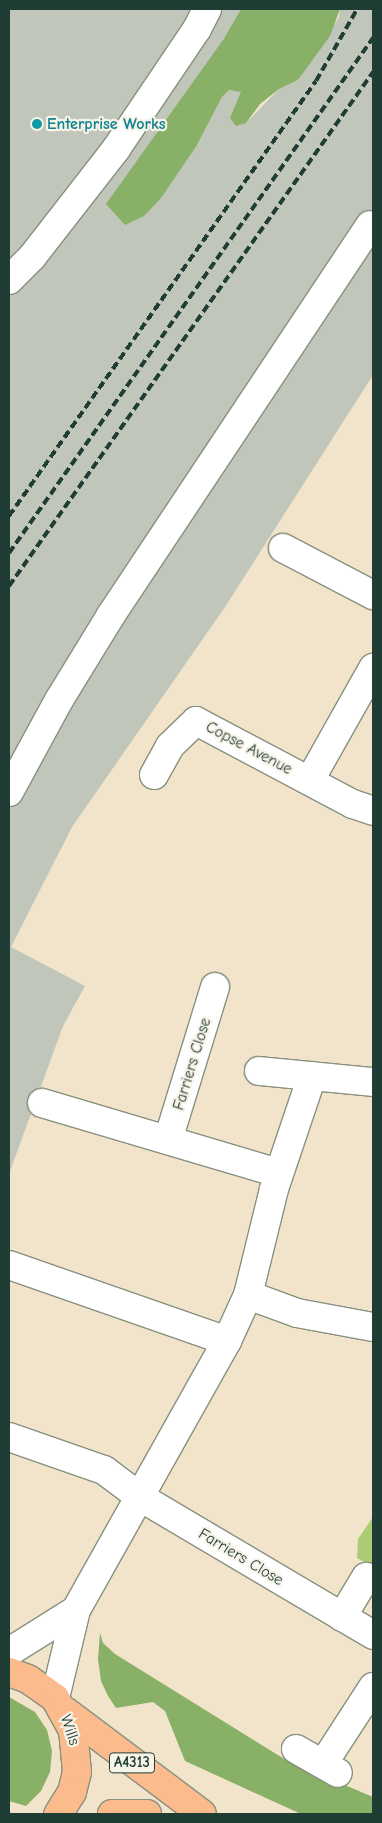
<!DOCTYPE html>
<html>
<head>
<meta charset="utf-8">
<style>
	body { margin:0 }
	#map { position:relative; width:382px; height:1823px; overflow:hidden; background:#f1e4ca; font-family:"Comic Neue",sans-serif }
	div>[style] { position:absolute }
	[style*='--x'] { left:calc(var(--x)*1px); top:calc(var(--y)*1px); width:calc(var(--w)*1px); rotate:calc(var(--a)*1deg) }
	.industrial>* { inset:0; background:#c0c6ba }
	.green>* { inset:0; background:#abcc74 }
	.forest>* { inset:0; background:#88b066 }
	.roads { filter:drop-shadow(1px 0 #88907f) drop-shadow(-1px 0 #88907f) drop-shadow(0 1px #88907f) drop-shadow(0 -1px #88907f) }
	.minor>* { height:28px; margin:-14px; padding:0 14px; transform-origin:14px; border-radius:14px; background:#fff }
	.major>* { height:28px; margin:-14px; padding:0 14px; transform-origin:14px; border-radius:14px; background:#fbbb8d }
	.rail>* { height:4px; margin-top:-2px; transform-origin:0; background:repeating-linear-gradient(90deg,#1f3d34 0 8px,transparent 0 12px) }
	.dots>* { width:14px; height:14px; translate:-50% -50%; box-sizing:border-box; border:2px solid #f7f3e8; border-radius:50% }
	span { translate:-50% -50%; white-space:nowrap; text-align:center; line-height:1.15; -webkit-text-stroke:4.5px #f7f3e8; paint-order:stroke }
	.shield-label span { padding:1px 4px; background:#f7f3e8; border:1px solid; border-radius:4px; -webkit-text-stroke-width:0 }
	.shield-label { font-size:15px; color:#1f3d34; font-weight:700 }
	.culture-label { font-size:16px; color:#0d838f; font-weight:700 }
	.left { translate:0 -50%; text-align:left }
	.street-label { font-size:16px; color:#1f3d34 }
	.frame { position:absolute; inset:0; border:10px solid #1f3d34; pointer-events:none }
</style>
</head>
<body>
<div id="map">
	<div class="industrial">
		<div style="clip-path:polygon(9px 9px,241px 9px,223px 40px,197px 145px,222px 97px,229px 90px,241px 91px,246px 123px,279px 89px,298px 80px,339px 17px,340px 9px,373px 9px,373px 375px,225px 607px,72px 827px,11px 947px,85px 986px,63px 1026px,9px 1174px)"></div>
	</div>
	<div class="green">
		<div style="clip-path:polygon(373px 1517px,373px 1567px,357px 1558px,358px 1539px)"></div>
	</div>
	<div class="forest">
		<div style="clip-path:polygon(241px 9px,340px 9px,330px 36px,298px 80px,279px 89px,260px 104px,246px 123px,236px 126px,230px 118px,241px 92px,229px 90px,222px 97px,197px 145px,161px 198px,144px 216px,125px 225px,106px 204px,223px 40px)"></div>
		<div style="clip-path:polygon(100px 1633px,103px 1643px,115px 1654px,286px 1760px,373px 1797px,373px 1814px,301px 1814px,185px 1761px,165px 1711px,153px 1702px,116px 1708px,108px 1696px,101px 1681px,98px 1659px)"></div>
		<div style="clip-path:polygon(9px 1697px,35px 1712px,47px 1730px,52px 1751px,50px 1772px,41px 1791px,26px 1806px,9px 1801px)"></div>
	</div>
	<div class="roads">
		<div class="minor">
			<div style="--x:9;--y:280;--w:33;--a:-45"></div>
			<div style="--x:32;--y:257;--w:137;--a:-52.1"></div>
			<div style="--x:116;--y:149;--w:145;--a:-56"></div>
			<div style="--x:197;--y:29;--w:22;--a:-63"></div>
			<div style="--x:283;--y:548;--w:102;--a:27.6"></div>
			<div style="--x:154;--y:775;--w:33;--a:-61"></div>
			<div style="--x:170;--y:746;--w:36;--a:-44"></div>
			<div style="--x:196;--y:721;--w:178;--a:27.9"></div>
			<div style="--x:353;--y:804;--w:21;--a:19"></div>
			<div style="--x:310;--y:780;--w:129;--a:-60.6"></div>
			<div style="--x:9;--y:792;--w:105;--a:-61.5"></div>
			<div style="--x:59;--y:700;--w:100;--a:-58.5"></div>
			<div style="--x:111;--y:615;--w:468;--a:-56.4"></div>
			<div style="--x:259;--y:1071;--w:115;--a:5.5"></div>
			<div style="--x:42;--y:1103;--w:247;--a:16.5"></div>
			<div style="--x:168;--y:1140;--w:160;--a:-72.9"></div>
			<div style="--x:9;--y:1265;--w:231;--a:19.2"></div>
			<div style="--x:248;--y:1295;--w:52;--a:20.2"></div>
			<div style="--x:297;--y:1313;--w:77;--a:10.4"></div>
			<div style="--x:9;--y:1437;--w:101;--a:19.2"></div>
			<div style="--x:104;--y:1470;--w:45;--a:36.9"></div>
			<div style="--x:140;--y:1497;--w:271;--a:30.6"></div>
			<div style="--x:342;--y:1617;--w:47;--a:-59"></div>
			<div style="--x:9;--y:1652;--w:79;--a:-32.1"></div>
			<div style="--x:55;--y:1698;--w:90;--a:-76.6"></div>
			<div style="--x:76;--y:1610;--w:308;--a:-60.7"></div>
			<div style="--x:227;--y:1341;--w:51;--a:-65.5"></div>
			<div style="--x:248;--y:1295;--w:109;--a:-76.2"></div>
			<div style="--x:274;--y:1189;--w:119;--a:-71.4"></div>
			<div style="--x:296;--y:1749;--w:48;--a:29.7"></div>
			<div style="--x:323;--y:1764;--w:92;--a:-57"></div>
		</div>
		<div class="major">
			<div style="--x:9;--y:1672;--w:20;--a:20"></div>
			<div style="--x:28;--y:1679;--w:33;--a:35"></div>
			<div style="--x:55;--y:1698;--w:37;--a:61"></div>
			<div style="--x:73;--y:1730;--w:42;--a:84.6"></div>
			<div style="--x:77;--y:1772;--w:21;--a:104"></div>
			<div style="--x:72;--y:1792;--w:26;--a:122"></div>
			<div style="--x:65;--y:1711;--w:171;--a:36.9"></div>
			<div style="--x:112;--y:1814;--w:35;--a:0"></div>
		</div>
	</div>
	<div class="rail">
		<div style="--x:9;--y:516;--w:532;--a:-54.79"></div>
		<div style="--x:316;--y:81;--w:83;--a:-60.3"></div>
		<div style="--x:9;--y:553;--w:631;--a:-54.75"></div>
		<div style="--x:9;--y:586;--w:630;--a:-54.69"></div>
	</div>
	<div class="dots">
		<div style="left:37px;top:124px;background:#0f9aa8"></div>
	</div>
	<div class="shield-label">
		<span style="left:132px;top:1763px">A4313</span>
	</div>
	<div class="culture-label">
		<span class="left" style="left:47px;top:124px">Enterprise Works</span>
	</div>
	<div class="street-label">
		<span style="left:249px;top:748px;rotate:28deg">Copse Avenue</span>
		<span style="left:192px;top:1064px;rotate:-73deg">Farriers Close</span>
		<span style="left:241px;top:1557px;rotate:31deg">Farriers Close</span>
		<span style="left:70px;top:1730px;rotate:71deg">Wills</span>
	</div>
	<div class="frame"></div>
</div>
</body>
</html>
